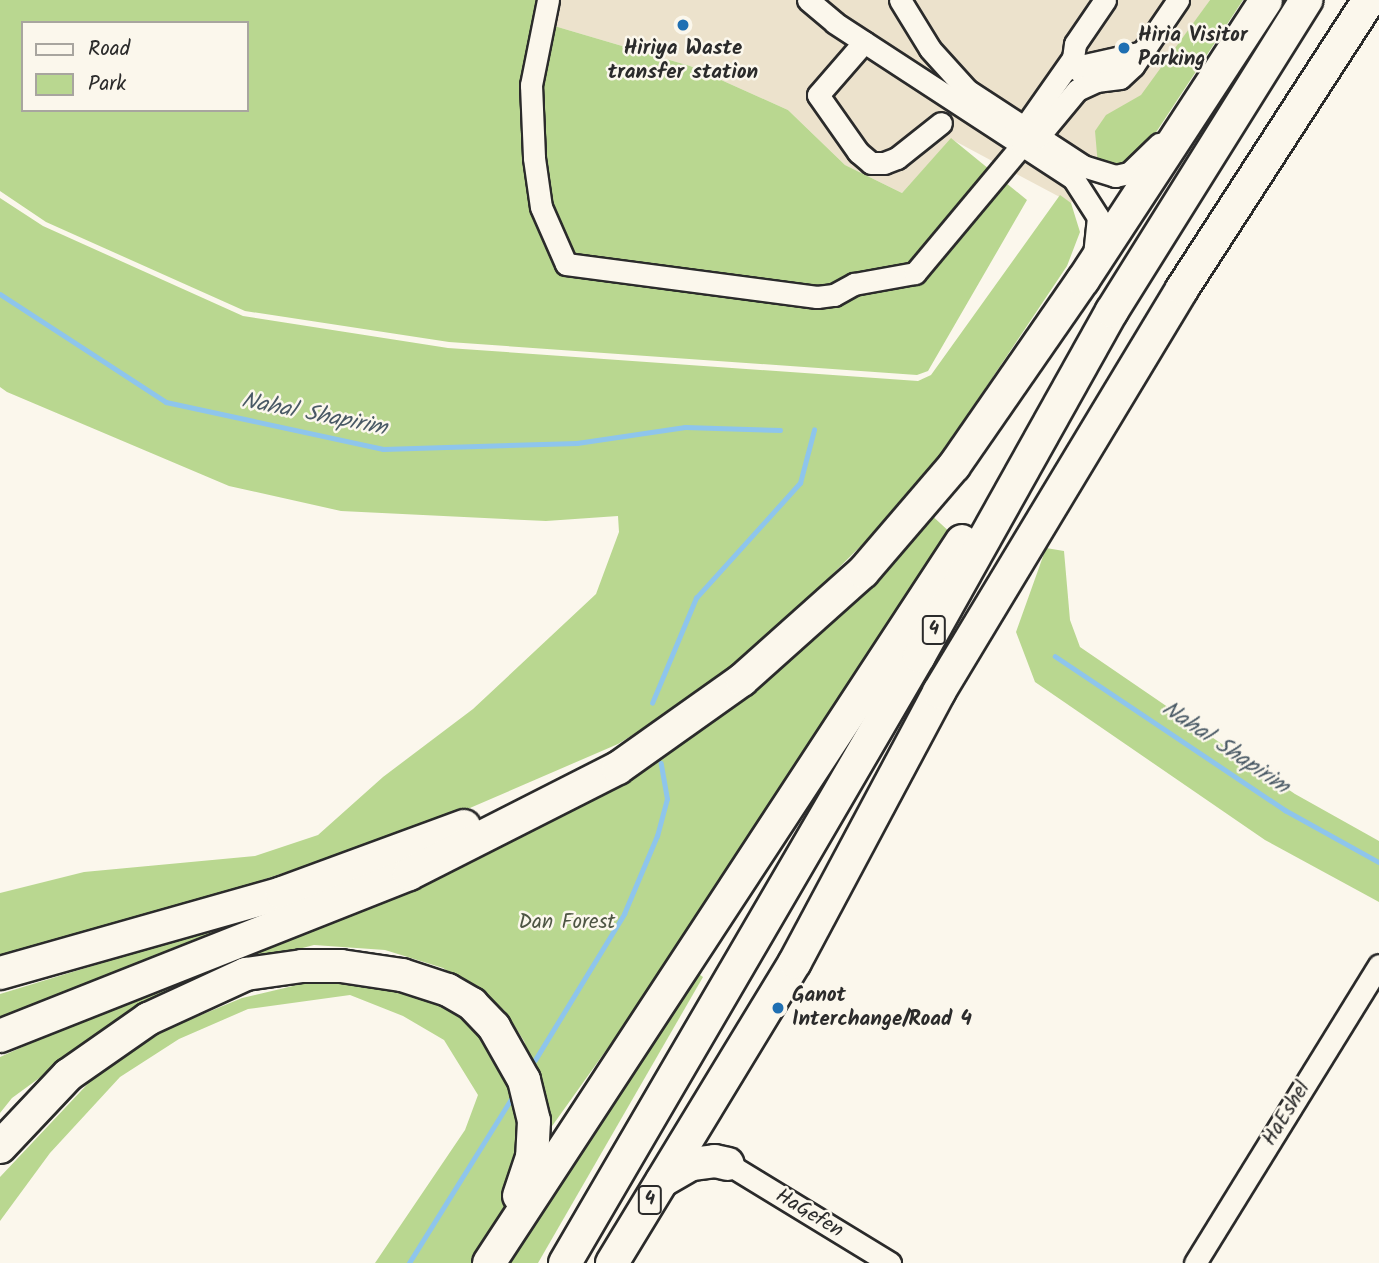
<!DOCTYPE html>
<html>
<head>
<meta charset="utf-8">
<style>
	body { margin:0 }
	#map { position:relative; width:1379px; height:1263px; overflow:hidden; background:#fbf7ec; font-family:Kalam,sans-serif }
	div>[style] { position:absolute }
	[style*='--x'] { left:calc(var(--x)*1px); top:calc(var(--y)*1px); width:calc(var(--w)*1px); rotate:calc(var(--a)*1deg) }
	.built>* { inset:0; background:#ece2cc }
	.green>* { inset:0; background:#b9d790 }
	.stream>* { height:4.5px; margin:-2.25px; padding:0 2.25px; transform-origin:2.25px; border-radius:2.25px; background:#8ec5ec }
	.roads { filter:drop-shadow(2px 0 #2b2b2b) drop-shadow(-2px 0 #2b2b2b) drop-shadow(0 2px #2b2b2b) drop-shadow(0 -2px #2b2b2b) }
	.minor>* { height:21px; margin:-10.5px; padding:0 10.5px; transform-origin:10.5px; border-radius:10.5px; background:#fbf7ec }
	.highway>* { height:32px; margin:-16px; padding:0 16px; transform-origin:16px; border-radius:16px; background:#fbf7ec }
	.dots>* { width:19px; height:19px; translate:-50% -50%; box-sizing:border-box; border:4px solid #fbf7ec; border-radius:50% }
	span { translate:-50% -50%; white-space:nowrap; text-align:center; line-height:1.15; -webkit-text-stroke:5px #fbf7ec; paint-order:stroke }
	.shield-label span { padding:2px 5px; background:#fbf7ec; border:2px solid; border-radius:5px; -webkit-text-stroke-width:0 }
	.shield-label { font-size:19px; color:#2b2b2b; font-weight:700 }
	.poi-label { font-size:21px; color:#2b2b2b; font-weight:700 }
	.left { translate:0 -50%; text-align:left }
	.park-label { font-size:21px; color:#4e5644 }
	.street-label { font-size:21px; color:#2b2b2b }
	.water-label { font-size:23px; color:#495965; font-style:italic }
	.legend { position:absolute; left:21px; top:21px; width:228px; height:91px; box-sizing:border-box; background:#fbf7ec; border:2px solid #a8a59f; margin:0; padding:9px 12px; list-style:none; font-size:21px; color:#2b2b2b }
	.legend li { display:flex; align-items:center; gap:14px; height:35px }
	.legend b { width:35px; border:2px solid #a8a59f }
</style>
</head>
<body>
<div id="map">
	<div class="built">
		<div style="clip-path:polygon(539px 0,1210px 0,1071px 203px,951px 139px,902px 193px,845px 165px,788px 110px,690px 66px,534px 20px)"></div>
	</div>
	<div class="green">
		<div style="clip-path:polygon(evenodd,0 0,539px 0,534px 20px,690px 66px,788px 110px,845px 165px,902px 193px,951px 138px,1027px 200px,928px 371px,917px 375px,449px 342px,245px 311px,46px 222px,0 191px,0 0,23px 23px,247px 23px,247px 110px,23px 110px,23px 23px)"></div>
		<div style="clip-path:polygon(1210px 0,1243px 0,1149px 143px,1121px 170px,1098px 166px,1095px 131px,1106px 115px,1141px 95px)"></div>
		<div style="clip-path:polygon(1060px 195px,1071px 203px,1080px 232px,1067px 266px,918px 489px,733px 673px,618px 744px,442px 820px,64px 946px,0 956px,0 893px,84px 872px,255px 856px,318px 835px,383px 777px,473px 709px,596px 594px,619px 532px,618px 516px,546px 521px,341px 511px,229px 486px,7px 392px,0 387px,0 198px,43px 226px,243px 316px,448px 348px,918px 381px,931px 375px)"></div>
		<div style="clip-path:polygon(927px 511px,954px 536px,738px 865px,545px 1136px,538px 1082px,524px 1041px,504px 1010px,443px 968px,385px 950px,314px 945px,248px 962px,120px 1019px,12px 1098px,0 1113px,0 1057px,591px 793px)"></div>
		<div style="clip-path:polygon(1046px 548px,1064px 551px,1070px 620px,1080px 647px,1295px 794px,1379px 841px,1379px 902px,1265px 840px,1035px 682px,1016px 632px)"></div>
		<div style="clip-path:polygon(243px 920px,0 1020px,0 994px)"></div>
		<div style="clip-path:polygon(690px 968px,703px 977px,538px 1263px,508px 1263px)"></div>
		<div style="clip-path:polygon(314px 981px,381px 983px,440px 997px,483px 1033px,520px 1104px,516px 1168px,504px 1208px,472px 1263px,375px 1263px,465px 1130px,478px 1095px,444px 1040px,403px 1016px,350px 995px,248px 1009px,179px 1039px,120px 1077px,50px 1153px,0 1221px,0 1177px,97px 1074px,167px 1029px,242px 998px)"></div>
	</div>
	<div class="stream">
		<div style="--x:0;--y:294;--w:198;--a:33"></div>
		<div style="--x:166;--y:402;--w:222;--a:12.2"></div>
		<div style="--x:383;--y:449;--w:194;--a:-1.8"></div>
		<div style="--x:577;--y:443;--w:109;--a:-8.4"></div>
		<div style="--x:685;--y:427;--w:95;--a:1.8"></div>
		<div style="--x:1055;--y:656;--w:277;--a:33.8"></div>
		<div style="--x:1285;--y:810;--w:107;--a:29"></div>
		<div style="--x:652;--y:703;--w:114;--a:-67.3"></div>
		<div style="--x:696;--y:598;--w:155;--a:-47.9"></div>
		<div style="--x:800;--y:483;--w:55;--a:-75.2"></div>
		<div style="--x:535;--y:1060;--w:171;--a:-58.6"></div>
		<div style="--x:624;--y:914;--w:85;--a:-67.1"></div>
		<div style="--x:657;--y:836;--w:38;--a:-75"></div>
		<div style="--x:667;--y:799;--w:36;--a:-100"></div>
		<div style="--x:409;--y:1263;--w:199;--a:-58.1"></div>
	</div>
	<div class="roads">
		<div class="minor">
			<div style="--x:548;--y:0;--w:87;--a:101.3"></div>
			<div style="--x:531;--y:85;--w:73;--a:87.6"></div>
			<div style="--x:534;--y:158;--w:49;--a:81.9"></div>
			<div style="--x:541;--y:207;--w:62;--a:66.3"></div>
			<div style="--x:566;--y:264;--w:253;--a:7.5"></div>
			<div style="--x:817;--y:297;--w:17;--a:-7"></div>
			<div style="--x:834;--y:295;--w:23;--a:-29"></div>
			<div style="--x:854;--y:284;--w:62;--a:-10.2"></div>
			<div style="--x:915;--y:273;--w:167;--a:-50.1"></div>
			<div style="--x:808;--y:0;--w:35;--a:40"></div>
			<div style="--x:835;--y:23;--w:284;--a:33.1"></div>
			<div style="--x:1073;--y:178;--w:46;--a:57.3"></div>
			<div style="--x:1098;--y:217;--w:36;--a:96"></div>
			<div style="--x:900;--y:0;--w:57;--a:58.5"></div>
			<div style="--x:930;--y:49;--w:55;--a:47.9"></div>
			<div style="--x:967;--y:90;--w:139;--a:33.2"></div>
			<div style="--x:1083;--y:166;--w:34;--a:17"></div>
			<div style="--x:1115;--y:176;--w:14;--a:-12"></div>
			<div style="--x:1129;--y:173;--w:42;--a:-44"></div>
			<div style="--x:1105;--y:0;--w:53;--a:124.3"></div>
			<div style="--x:1075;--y:44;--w:14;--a:98"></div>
			<div style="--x:1073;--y:58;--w:23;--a:61"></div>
			<div style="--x:1084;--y:78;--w:12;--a:14"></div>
			<div style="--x:1096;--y:81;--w:24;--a:-7"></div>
			<div style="--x:1120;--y:78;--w:18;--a:-43"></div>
			<div style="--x:1133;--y:66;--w:80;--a:-55.7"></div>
			<div style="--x:864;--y:42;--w:70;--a:131"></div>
			<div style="--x:818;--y:95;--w:70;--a:54.9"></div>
			<div style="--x:858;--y:152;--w:17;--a:40"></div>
			<div style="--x:871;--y:163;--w:13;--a:0"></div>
			<div style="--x:884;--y:163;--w:14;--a:-21"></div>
			<div style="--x:897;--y:158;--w:56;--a:-38.5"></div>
			<div style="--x:1073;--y:58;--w:85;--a:125"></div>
			<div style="--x:1024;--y:128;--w:17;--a:97"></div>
			<div style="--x:1022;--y:145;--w:18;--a:-27"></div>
			<div style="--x:1038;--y:137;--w:61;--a:-50.3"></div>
			<div style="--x:1077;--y:90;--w:21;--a:-25"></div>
			<div style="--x:1067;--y:69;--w:78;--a:-12.6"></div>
			<div style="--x:728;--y:1164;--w:190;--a:31.4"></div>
			<div style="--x:1195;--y:1263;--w:350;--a:-58.3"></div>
		</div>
		<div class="highway">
			<div style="--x:0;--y:973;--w:293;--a:-15.8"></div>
			<div style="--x:282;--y:893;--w:194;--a:-20.2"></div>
			<div style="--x:0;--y:1036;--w:440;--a:-21.6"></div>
			<div style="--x:409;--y:874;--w:234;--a:-26.9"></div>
			<div style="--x:618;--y:768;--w:152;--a:-35.4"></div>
			<div style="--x:742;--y:680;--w:162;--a:-41.8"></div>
			<div style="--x:863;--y:572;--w:140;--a:-49.4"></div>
			<div style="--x:954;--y:466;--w:226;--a:-55.3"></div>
			<div style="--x:1083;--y:280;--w:334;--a:-56.8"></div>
			<div style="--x:0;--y:1147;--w:99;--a:-46.6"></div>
			<div style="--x:68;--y:1075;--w:98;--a:-35"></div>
			<div style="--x:148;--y:1019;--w:108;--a:-24.7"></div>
			<div style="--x:246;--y:974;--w:57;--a:-8.1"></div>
			<div style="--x:302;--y:966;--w:39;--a:0"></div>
			<div style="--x:341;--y:966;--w:62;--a:8.4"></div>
			<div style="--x:402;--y:975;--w:48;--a:18.1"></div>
			<div style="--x:448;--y:990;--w:28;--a:30"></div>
			<div style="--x:472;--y:1004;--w:32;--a:46"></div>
			<div style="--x:494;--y:1027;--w:61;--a:60.5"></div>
			<div style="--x:524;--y:1080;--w:42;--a:76.3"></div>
			<div style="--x:534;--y:1121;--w:36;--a:93"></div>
			<div style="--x:532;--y:1157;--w:41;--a:108.4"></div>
			<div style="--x:662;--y:1181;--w:34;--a:-30"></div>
			<div style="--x:692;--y:1164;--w:23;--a:-7"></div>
			<div style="--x:715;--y:1161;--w:13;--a:13"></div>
			<div style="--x:489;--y:1263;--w:863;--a:-56.77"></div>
			<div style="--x:565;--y:1263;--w:703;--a:-59.75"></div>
			<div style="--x:919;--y:656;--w:395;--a:-60.8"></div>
			<div style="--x:1112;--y:311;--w:367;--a:-58"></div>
			<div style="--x:612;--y:1263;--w:352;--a:-58.7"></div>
			<div style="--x:795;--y:962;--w:306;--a:-61.9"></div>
			<div style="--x:939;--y:692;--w:471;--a:-58.9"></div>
			<div style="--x:1182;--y:289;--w:344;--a:-57.1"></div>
		</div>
	</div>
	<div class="dots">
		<div style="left:683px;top:25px;background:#1f6fb2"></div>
		<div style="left:1124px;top:48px;background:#1f6fb2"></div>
		<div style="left:778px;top:1008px;background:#1f6fb2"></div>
	</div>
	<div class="shield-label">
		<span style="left:934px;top:630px">4</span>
		<span style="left:650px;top:1200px">4</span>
	</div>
	<div class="poi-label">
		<span class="left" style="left:1138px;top:48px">Hiria Visitor<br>Parking</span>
		<span style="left:683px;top:61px">Hiriya Waste<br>transfer station</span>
		<span class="left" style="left:792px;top:1008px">Ganot<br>Interchange/Road 4</span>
	</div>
	<div class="park-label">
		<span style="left:567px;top:923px">Dan Forest</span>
	</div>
	<div class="street-label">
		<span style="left:1287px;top:1114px;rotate:-58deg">HaEshel</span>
		<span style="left:809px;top:1214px;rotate:31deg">HaGefen</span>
	</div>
	<div class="water-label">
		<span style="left:314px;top:415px;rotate:11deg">Nahal Shapirim</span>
		<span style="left:1225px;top:748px;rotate:34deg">Nahal Shapirim</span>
	</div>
	<ul class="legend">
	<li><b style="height:9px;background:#fbf7ec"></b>Road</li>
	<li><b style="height:19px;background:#b9d790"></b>Park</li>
	</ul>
</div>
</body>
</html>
